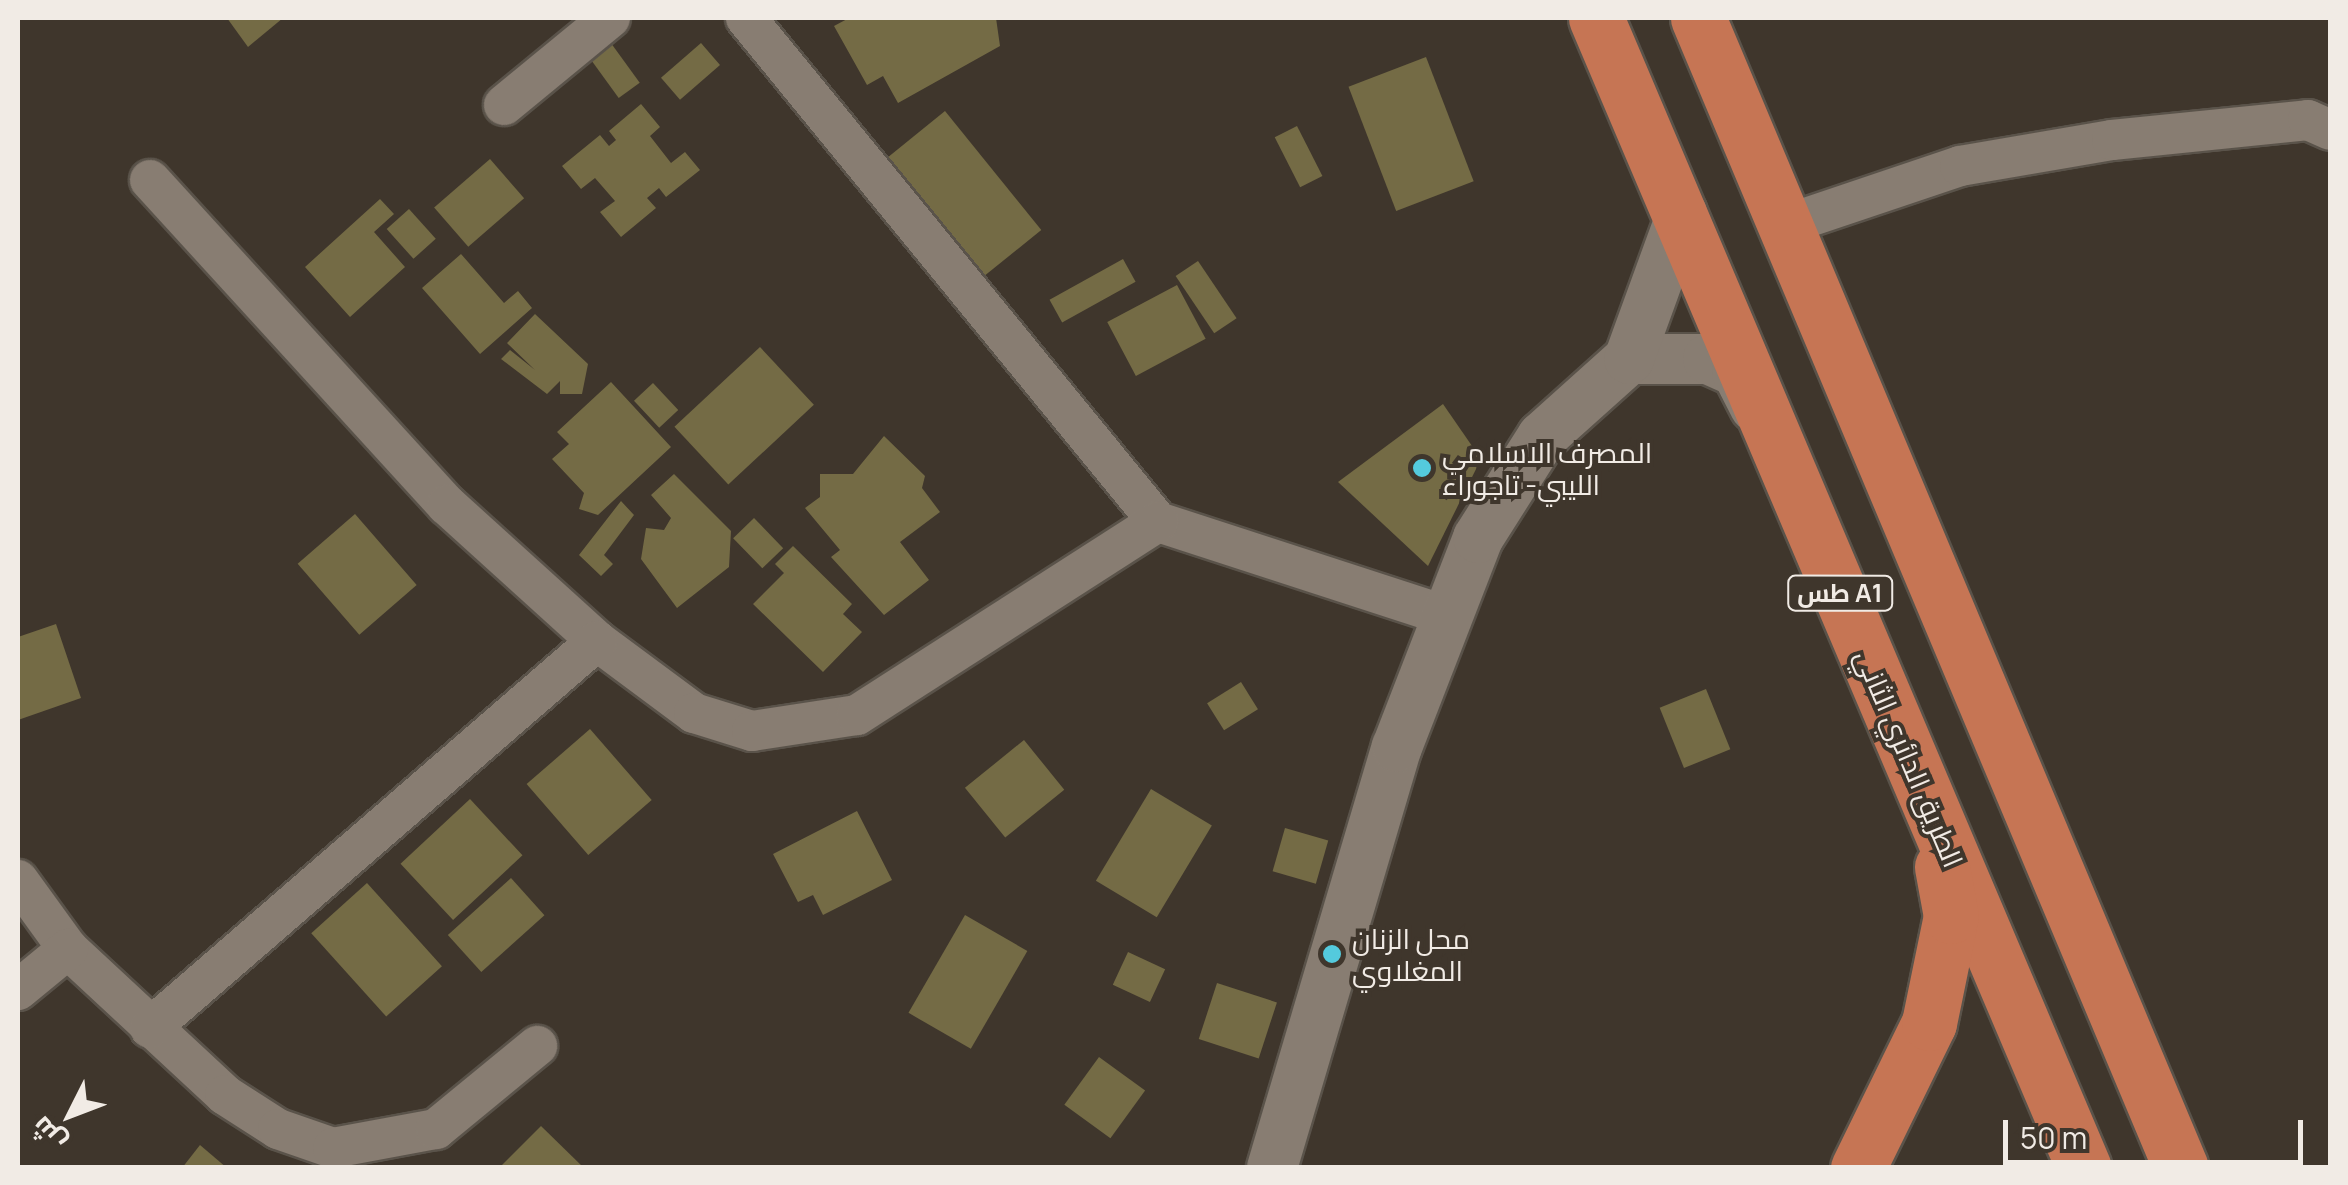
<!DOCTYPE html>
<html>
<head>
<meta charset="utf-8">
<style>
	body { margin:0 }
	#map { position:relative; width:2348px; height:1185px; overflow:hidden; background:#3f362c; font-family:Manrope,Cairo,sans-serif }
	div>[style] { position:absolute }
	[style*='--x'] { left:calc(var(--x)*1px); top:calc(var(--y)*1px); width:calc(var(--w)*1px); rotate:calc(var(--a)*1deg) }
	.building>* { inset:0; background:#746b45; transform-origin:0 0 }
	.roads { filter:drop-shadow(2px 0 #5a534a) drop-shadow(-2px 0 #5a534a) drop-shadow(0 2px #5a534a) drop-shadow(0 -2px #5a534a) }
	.minor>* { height:40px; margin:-20px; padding:0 20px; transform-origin:20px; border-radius:20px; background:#887d72 }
	.tertiary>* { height:50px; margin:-25px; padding:0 25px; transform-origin:25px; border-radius:25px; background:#887d72 }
	.trunk>* { height:55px; margin:-27.5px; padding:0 27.5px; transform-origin:27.5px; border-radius:27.5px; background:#c67554 }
	.dots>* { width:28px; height:28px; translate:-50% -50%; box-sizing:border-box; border:5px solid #3f362c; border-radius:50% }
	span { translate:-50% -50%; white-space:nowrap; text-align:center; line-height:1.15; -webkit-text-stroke:8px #3f362c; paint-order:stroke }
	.shield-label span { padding:2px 8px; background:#3f362c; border:2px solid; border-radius:8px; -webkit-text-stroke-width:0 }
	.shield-label { font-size:25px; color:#f1ebe5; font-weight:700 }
	.poi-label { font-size:28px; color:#f1ebe5 }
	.left { translate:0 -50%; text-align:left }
	.street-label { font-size:28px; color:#f1ebe5 }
	.frame { position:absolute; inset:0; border:20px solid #f1ebe5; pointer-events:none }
	.north { position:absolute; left:20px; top:1065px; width:100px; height:100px; -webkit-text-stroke:8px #3f362c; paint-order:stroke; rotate:228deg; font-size:28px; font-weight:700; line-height:40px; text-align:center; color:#f1ebe5 }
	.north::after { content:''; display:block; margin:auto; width:35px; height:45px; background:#f1ebe5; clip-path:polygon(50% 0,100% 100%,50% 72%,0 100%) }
	.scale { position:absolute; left:2003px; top:1120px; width:300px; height:45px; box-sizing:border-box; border:5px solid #f1ebe5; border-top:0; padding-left:12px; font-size:30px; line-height:35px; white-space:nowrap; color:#f1ebe5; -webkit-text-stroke:8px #3f362c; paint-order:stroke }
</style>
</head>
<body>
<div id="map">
	<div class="building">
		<div style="clip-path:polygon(227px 18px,283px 18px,248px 47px)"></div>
		<div style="clip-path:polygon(849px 18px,996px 18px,1000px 46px,898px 103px,883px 76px,867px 85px,834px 26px)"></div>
		<div style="left:608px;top:39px;width:54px;height:26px;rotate:54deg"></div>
		<div style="left:701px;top:43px;width:29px;height:53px;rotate:49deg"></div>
		<div style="left:1426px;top:57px;width:133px;height:83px;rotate:69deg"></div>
		<div style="clip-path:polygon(641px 104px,660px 127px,650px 136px,671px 163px,685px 152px,700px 170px,666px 197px,659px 188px,647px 198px,656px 208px,621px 237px,600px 212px,615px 201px,595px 178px,581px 189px,562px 166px,600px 135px,609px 146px,616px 140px,609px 131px)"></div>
		<div style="left:945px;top:111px;width:153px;height:77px;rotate:51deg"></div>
		<div style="left:1297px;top:126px;width:56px;height:25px;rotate:63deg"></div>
		<div style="left:490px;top:159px;width:52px;height:74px;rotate:49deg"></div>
		<div style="clip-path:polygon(380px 199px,394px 214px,374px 232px,405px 267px,350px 317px,305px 267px)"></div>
		<div style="left:409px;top:209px;width:40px;height:30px;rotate:48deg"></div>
		<div style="clip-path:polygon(461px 254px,504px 303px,518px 291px,532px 308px,480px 354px,422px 288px)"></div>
		<div style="left:1123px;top:259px;width:26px;height:84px;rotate:61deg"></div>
		<div style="left:1198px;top:261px;width:69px;height:27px;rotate:56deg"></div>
		<div style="left:1177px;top:285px;width:61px;height:79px;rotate:62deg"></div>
		<div style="clip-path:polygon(535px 314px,588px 364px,582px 394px,560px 394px,560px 381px,547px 394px,501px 359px,510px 350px,535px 370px,507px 343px)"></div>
		<div style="left:760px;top:347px;width:79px;height:117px;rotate:47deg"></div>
		<div style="clip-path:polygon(611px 382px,671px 447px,598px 515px,579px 509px,584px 493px,552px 459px,569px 444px,557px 432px)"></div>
		<div style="left:653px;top:383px;width:37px;height:26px;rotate:47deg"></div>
		<div style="clip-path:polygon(1443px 404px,1481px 459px,1428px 566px,1338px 482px)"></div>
		<div style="clip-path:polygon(884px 436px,925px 476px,922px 488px,940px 512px,900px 542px,929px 580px,884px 615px,831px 557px,840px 550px,805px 508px,820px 497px,820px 474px,853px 474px)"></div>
		<div style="clip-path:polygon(674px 474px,731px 531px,729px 567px,677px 608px,641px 559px,646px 528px,664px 530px,671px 518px,651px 495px)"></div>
		<div style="clip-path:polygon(621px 501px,634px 515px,604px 555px,613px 564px,601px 576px,579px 555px)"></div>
		<div style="left:355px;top:514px;width:94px;height:76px;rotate:49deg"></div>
		<div style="left:754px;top:518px;width:42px;height:29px;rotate:46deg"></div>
		<div style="clip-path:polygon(793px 546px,852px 604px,843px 614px,862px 632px,823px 672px,753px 604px,784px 573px,775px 564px)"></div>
		<div style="clip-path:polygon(56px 624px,81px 698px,18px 720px,18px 637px)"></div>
		<div style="left:1241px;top:682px;width:32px;height:40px;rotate:58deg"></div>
		<div style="left:1706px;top:689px;width:65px;height:50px;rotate:68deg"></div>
		<div style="left:590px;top:729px;width:94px;height:84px;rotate:49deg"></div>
		<div style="left:1024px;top:740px;width:64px;height:76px;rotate:51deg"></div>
		<div style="left:1151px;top:789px;width:71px;height:107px;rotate:31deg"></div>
		<div style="left:470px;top:799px;width:77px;height:95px;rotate:47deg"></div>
		<div style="clip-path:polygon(857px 811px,892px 880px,823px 915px,813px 895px,798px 902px,773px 854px)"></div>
		<div style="left:1285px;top:828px;width:45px;height:45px;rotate:16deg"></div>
		<div style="left:511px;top:878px;width:50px;height:85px;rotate:48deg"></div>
		<div style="left:367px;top:883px;width:112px;height:75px;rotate:48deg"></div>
		<div style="left:965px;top:915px;width:72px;height:113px;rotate:30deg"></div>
		<div style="left:1128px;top:952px;width:41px;height:36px;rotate:25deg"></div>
		<div style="left:1217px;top:983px;width:63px;height:59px;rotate:18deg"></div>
		<div style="left:1099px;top:1057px;width:57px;height:59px;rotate:36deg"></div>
		<div style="clip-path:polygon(541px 1126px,584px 1168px,499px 1168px)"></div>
		<div style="clip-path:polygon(200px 1145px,227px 1168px,182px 1168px)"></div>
	</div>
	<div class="roads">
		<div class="minor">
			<div style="--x:746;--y:18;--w:651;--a:50.74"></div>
			<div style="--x:1158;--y:522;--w:302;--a:18"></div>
			<div style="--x:504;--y:105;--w:137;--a:-39.4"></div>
			<div style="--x:150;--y:180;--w:440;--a:47.6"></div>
			<div style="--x:447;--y:505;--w:202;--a:42.2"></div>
			<div style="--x:597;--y:641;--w:121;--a:36.6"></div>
			<div style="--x:694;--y:713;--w:61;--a:17.2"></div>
			<div style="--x:752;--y:731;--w:106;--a:-8.7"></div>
			<div style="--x:857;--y:715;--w:358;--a:-32.7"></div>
			<div style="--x:1788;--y:224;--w:182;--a:-18.6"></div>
			<div style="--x:1960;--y:166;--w:154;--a:-9.7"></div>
			<div style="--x:2112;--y:140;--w:197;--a:-5.8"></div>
			<div style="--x:2308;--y:120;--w:24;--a:24"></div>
			<div style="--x:18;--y:880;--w:85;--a:54.1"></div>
			<div style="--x:68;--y:949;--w:214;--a:42.9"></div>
			<div style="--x:225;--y:1095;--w:63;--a:32.7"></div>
			<div style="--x:278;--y:1129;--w:58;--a:19.1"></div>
			<div style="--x:333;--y:1148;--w:105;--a:-10.5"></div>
			<div style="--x:436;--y:1129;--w:131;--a:-39.4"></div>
			<div style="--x:18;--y:990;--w:65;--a:-39.4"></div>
			<div style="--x:150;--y:1028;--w:591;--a:-40.89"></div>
		</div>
		<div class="tertiary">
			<div style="--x:1629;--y:359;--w:79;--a:0"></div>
			<div style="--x:1708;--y:359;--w:32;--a:24"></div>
			<div style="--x:1737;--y:372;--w:39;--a:63"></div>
			<div style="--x:1272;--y:1168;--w:439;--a:-73.5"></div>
			<div style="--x:1397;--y:747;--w:224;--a:-68.8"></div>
			<div style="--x:1478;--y:538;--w:120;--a:-57.6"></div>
			<div style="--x:1542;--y:437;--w:117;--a:-41.9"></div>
			<div style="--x:1629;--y:359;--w:155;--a:-70"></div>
		</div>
		<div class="trunk">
			<div style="--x:1596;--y:18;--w:1249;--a:67.01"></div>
			<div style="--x:1698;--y:18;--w:1247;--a:67.22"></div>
			<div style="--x:1858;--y:1168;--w:161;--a:-63.9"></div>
			<div style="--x:1929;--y:1023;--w:109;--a:-78.4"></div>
			<div style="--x:1951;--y:916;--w:50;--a:-100.4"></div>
		</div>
	</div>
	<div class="dots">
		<div style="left:1422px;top:468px;background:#54cadd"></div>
		<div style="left:1332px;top:954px;background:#54cadd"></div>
	</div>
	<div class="shield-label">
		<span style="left:1840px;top:593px">طس A1</span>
	</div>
	<div class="poi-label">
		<span class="left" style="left:1442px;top:468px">المصرف الاسلامي<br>الليبي- تاجوراء</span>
		<span class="left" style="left:1352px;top:954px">محل الزنان<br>المغلاوي</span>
	</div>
	<div class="street-label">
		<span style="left:1910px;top:758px;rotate:67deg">الطريق الدائري الثاني</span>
	</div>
	<div class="frame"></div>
	<div class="north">ش</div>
	<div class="scale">50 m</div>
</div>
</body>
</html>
